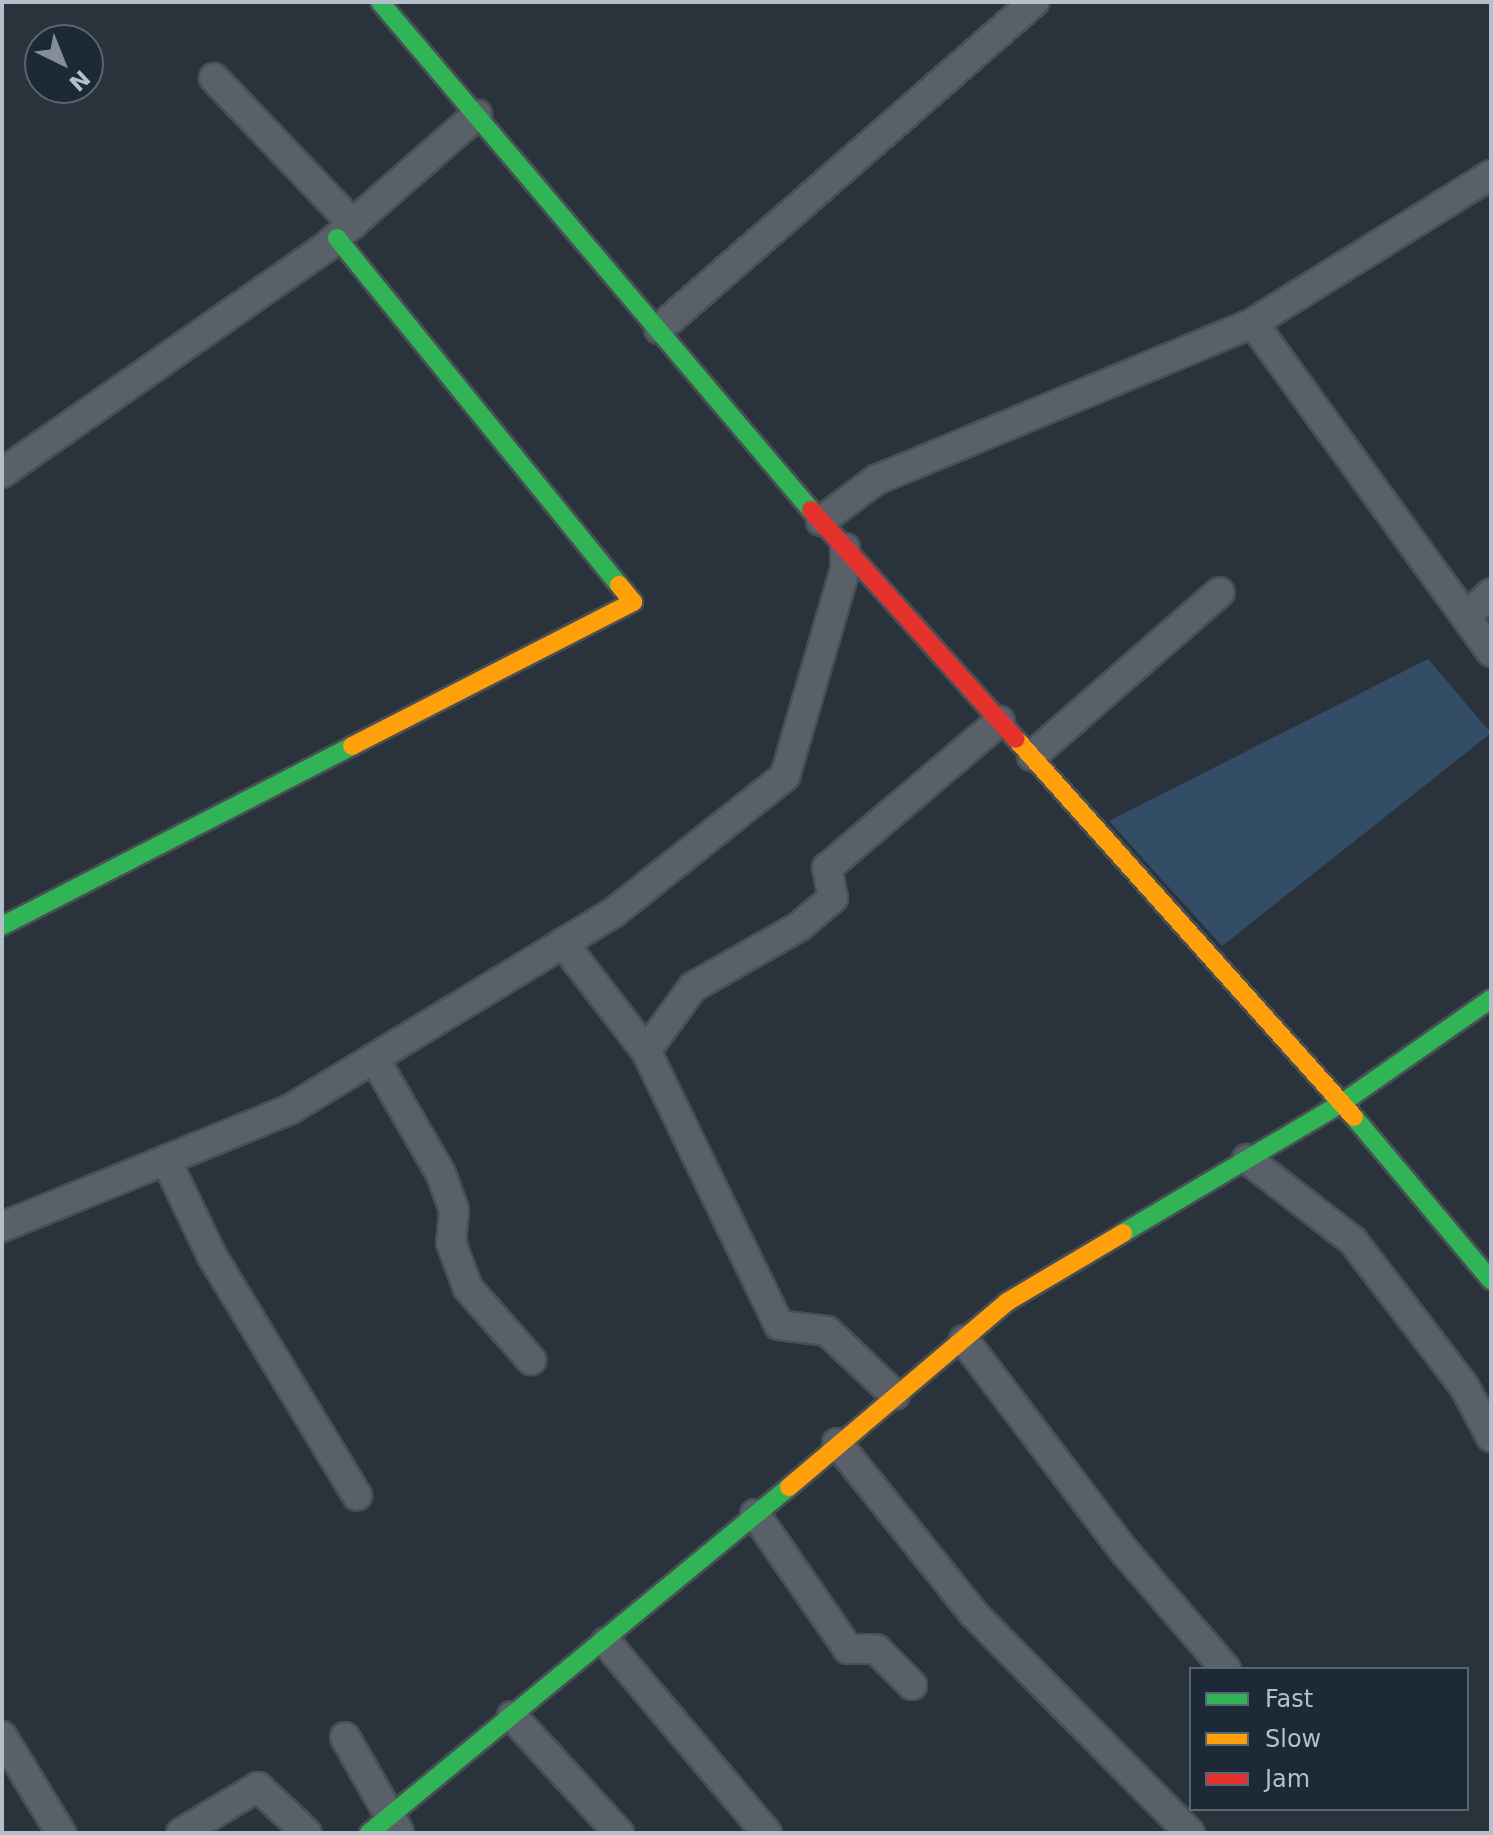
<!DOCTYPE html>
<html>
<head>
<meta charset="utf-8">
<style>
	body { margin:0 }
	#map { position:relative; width:1493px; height:1835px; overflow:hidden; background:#2a333b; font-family:"DejaVu Sans",sans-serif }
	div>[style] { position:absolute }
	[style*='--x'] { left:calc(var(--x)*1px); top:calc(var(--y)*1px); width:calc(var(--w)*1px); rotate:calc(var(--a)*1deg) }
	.water>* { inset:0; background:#344d66 }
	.roads { filter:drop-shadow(2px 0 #484f55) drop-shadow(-2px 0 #484f55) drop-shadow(0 2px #484f55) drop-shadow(0 -2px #484f55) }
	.street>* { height:28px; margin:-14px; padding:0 14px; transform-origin:14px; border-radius:14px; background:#5a6068 }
	.fast>* { height:18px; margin:-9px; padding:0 9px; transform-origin:9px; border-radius:9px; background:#30b455 }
	.slow>* { height:18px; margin:-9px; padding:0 9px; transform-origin:9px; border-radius:9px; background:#ff9f0a }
	.jam>* { height:18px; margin:-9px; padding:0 9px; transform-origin:9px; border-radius:9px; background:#e5322d }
	span { translate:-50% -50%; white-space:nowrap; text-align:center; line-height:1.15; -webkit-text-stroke:6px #1c2936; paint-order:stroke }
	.frame { position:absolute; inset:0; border:4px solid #b4bfcc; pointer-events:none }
	.legend { position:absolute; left:1189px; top:1667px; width:280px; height:144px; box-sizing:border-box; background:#1c2936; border:2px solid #596572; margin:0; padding:10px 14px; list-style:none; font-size:24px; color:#b4bfcc }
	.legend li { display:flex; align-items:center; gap:16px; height:40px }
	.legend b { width:40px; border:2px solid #596572 }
	.north { position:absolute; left:24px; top:24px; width:80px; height:80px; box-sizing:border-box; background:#1c2936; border:2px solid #596572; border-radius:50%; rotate:137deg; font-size:22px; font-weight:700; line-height:32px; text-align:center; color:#b4bfcc }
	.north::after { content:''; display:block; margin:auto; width:28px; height:36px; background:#848e99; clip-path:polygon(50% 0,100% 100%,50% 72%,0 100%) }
</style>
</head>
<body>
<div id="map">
	<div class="water">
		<div style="clip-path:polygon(1428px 659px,1491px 733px,1222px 946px,1109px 821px)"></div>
	</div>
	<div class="roads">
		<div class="street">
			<div style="--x:214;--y:78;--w:202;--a:46.4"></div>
			<div style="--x:1253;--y:323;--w:406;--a:54.1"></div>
			<div style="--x:659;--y:329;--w:498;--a:-41.1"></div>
			<div style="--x:2;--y:473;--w:395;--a:-34.9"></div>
			<div style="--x:326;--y:247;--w:201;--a:-41.2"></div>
			<div style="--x:821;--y:521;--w:69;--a:-36.7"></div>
			<div style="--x:876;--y:480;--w:408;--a:-22.6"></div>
			<div style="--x:1253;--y:323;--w:280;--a:-31.9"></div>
			<div style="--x:1467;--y:616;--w:33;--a:-43"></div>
			<div style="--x:1032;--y:756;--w:249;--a:-41.1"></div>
			<div style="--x:563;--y:943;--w:136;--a:52.5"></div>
			<div style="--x:374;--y:1058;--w:134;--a:60"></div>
			<div style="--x:441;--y:1174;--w:38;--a:70"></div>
			<div style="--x:454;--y:1210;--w:33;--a:95"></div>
			<div style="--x:451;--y:1243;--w:48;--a:69.3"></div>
			<div style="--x:468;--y:1288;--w:96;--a:48.8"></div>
			<div style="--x:1247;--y:1159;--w:134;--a:37.7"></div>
			<div style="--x:1353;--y:1241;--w:183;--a:52.6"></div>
			<div style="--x:1464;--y:1386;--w:58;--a:62.1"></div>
			<div style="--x:166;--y:1160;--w:106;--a:64.4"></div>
			<div style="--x:212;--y:1256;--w:280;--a:58.8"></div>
			<div style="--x:2;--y:1227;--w:310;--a:-22.2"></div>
			<div style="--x:289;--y:1110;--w:379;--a:-31.3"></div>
			<div style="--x:613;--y:913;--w:220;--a:-38.5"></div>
			<div style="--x:785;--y:776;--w:215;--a:-73.8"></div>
			<div style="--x:845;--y:570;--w:22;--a:-90"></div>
			<div style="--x:964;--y:1340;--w:265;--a:52.8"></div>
			<div style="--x:1124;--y:1551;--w:156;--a:49.2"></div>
			<div style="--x:895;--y:1395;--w:93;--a:-136.7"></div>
			<div style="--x:827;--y:1331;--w:48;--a:-172.9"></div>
			<div style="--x:779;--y:1325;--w:305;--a:-115.9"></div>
			<div style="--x:646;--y:1051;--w:79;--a:-53.7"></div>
			<div style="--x:693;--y:987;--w:123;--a:-29.7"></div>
			<div style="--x:800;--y:926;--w:43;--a:-40.3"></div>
			<div style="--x:833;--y:898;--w:31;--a:-101"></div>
			<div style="--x:827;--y:868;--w:227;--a:-40.4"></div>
			<div style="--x:837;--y:1443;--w:218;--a:51.3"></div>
			<div style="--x:973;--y:1613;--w:309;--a:45.4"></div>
			<div style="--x:755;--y:1514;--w:164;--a:55.4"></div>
			<div style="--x:848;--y:1649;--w:28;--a:0"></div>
			<div style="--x:876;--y:1649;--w:51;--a:45"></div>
			<div style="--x:606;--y:1642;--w:250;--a:49.9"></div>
			<div style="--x:512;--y:1716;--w:159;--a:47.6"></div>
			<div style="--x:2;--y:1736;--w:114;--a:58.7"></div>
			<div style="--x:345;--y:1737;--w:109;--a:60.4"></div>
			<div style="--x:181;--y:1833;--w:90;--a:-30.9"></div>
			<div style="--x:258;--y:1787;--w:67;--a:43.2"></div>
		</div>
		<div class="fast">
			<div style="--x:380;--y:2;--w:666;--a:49.69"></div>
			<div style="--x:337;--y:238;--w:447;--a:50.9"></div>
			<div style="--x:2;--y:926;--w:394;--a:-27.2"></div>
			<div style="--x:1354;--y:1117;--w:213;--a:50"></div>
			<div style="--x:1123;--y:1233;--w:255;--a:-30.7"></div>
			<div style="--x:1342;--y:1103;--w:182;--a:-34.9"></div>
			<div style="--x:369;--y:1833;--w:544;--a:-39.48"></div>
		</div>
		<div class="slow">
			<div style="--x:1016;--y:739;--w:507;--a:48.2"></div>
			<div style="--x:352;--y:746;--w:316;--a:-27.1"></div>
			<div style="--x:633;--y:602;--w:22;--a:-129"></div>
			<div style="--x:789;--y:1487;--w:286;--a:-40.3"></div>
			<div style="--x:1007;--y:1302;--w:135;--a:-30.7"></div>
		</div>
		<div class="jam">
			<div style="--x:811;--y:510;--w:307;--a:48.2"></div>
		</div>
	</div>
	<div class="frame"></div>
	<ul class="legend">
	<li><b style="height:10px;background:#30b455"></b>Fast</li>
	<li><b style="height:10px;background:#ff9f0a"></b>Slow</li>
	<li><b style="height:10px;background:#e5322d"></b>Jam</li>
	</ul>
	<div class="north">N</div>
</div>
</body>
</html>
